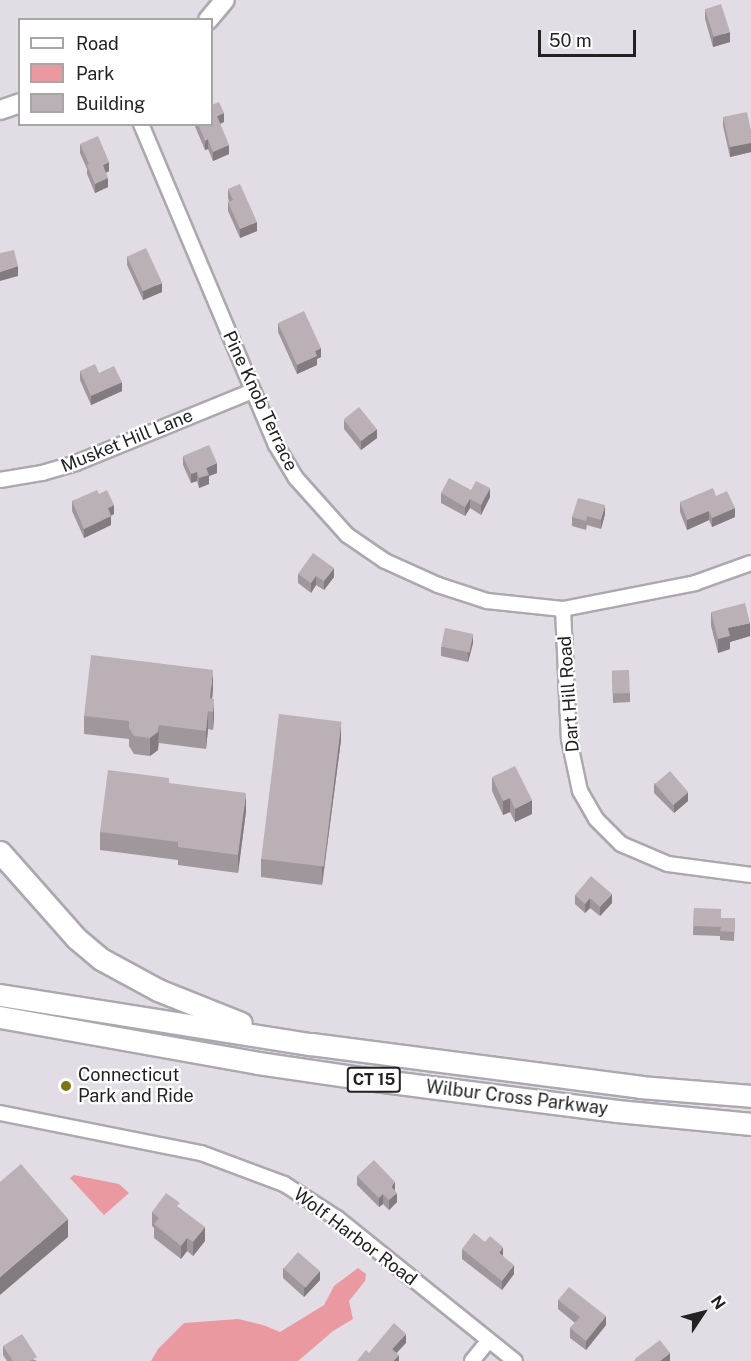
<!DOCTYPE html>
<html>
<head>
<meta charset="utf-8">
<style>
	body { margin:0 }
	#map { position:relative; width:751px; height:1361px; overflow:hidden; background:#e2dce5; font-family:"Public Sans",sans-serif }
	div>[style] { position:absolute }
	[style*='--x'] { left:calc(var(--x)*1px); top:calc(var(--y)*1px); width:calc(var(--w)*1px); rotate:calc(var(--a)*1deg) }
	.green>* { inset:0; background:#eb99a1 }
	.roads { filter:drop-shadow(2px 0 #ada8b0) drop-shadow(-2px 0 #ada8b0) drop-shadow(0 2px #ada8b0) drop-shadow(0 -2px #ada8b0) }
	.minor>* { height:14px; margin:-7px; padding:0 7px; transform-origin:7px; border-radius:7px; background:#fff }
	.major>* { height:18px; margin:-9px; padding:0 9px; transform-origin:9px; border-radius:9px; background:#fff }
	.highway>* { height:21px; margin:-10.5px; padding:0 10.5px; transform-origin:10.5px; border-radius:10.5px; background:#fff }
	.wall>* { inset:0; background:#a0979c }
	.shaded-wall>* { inset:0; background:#827b7f }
	.building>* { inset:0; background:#bab0b5; transform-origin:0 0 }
	.dots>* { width:16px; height:16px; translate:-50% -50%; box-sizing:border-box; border:3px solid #fff; border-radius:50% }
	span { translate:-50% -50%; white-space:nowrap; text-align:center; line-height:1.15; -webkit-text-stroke:4.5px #fff; paint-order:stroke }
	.shield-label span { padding:2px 4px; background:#fff; border:2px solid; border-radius:4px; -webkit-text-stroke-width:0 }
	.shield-label { font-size:16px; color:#232124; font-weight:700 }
	.street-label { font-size:18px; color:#232124 }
	.poi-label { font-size:18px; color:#232124 }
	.left { translate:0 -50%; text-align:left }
	.legend { position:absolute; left:18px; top:18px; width:195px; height:108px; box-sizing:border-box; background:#fff; border:2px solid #a7a6a7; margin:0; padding:8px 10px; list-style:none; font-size:18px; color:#232124 }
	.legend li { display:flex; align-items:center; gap:12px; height:30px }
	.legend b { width:30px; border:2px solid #a7a6a7 }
	.north { position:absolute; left:673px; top:1283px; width:60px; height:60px; -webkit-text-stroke:4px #fff; paint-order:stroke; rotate:55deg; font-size:16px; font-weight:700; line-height:24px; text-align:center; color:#232124 }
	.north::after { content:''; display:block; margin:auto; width:21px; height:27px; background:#232124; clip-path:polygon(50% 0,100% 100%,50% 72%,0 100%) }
	.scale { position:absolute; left:538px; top:30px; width:98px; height:27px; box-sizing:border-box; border:3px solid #232124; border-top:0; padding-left:8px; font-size:18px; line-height:21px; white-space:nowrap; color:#232124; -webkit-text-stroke:4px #fff; paint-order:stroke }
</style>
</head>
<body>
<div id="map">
	<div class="green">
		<div style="clip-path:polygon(74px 1175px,119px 1184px,129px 1193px,104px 1215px,70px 1178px)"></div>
		<div style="clip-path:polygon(358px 1268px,366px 1274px,365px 1281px,349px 1301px,353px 1319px,333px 1331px,298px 1361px,151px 1361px,158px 1349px,184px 1323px,238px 1319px,263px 1325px,280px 1332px,324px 1305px,334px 1286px)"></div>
	</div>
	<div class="roads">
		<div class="minor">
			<div style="--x:141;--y:124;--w:348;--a:67.2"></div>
			<div style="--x:276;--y:445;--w:37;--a:59"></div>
			<div style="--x:295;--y:477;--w:78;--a:48.1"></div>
			<div style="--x:347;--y:535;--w:46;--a:34.4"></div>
			<div style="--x:385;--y:561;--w:58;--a:24.4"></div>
			<div style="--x:438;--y:585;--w:52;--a:18.1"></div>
			<div style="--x:487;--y:601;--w:76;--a:6"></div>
			<div style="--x:563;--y:609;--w:135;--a:-11.1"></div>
			<div style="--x:695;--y:583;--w:59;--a:-19.7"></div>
			<div style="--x:0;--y:480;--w:43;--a:-9.5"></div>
			<div style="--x:42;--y:473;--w:35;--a:-16"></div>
			<div style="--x:76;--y:463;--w:190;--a:-22.2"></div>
			<div style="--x:563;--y:609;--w:130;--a:87.4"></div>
			<div style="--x:569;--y:739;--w:53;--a:78.1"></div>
			<div style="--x:580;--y:791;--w:32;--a:60"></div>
			<div style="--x:596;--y:819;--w:35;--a:45"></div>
			<div style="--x:621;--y:844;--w:51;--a:23.1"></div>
			<div style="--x:668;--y:864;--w:84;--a:7.5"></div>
			<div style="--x:0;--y:1113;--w:205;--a:11.3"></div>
			<div style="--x:201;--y:1153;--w:89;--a:20.5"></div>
			<div style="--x:284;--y:1184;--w:63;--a:32.7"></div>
			<div style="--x:337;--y:1218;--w:228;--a:38.8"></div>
			<div style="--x:472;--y:1361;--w:26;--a:-51"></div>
		</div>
		<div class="major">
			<div style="--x:208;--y:20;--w:26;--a:-50"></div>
			<div style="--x:0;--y:110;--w:21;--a:-19"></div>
		</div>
		<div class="highway">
			<div style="--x:0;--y:852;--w:115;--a:48.5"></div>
			<div style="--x:76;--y:938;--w:33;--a:40"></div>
			<div style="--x:101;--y:959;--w:65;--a:28.5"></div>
			<div style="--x:158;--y:990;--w:89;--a:21.7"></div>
			<div style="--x:0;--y:995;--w:315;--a:9"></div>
			<div style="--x:311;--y:1044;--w:332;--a:7.4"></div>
			<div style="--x:640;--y:1087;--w:111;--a:4.6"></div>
			<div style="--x:0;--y:1017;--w:262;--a:10.1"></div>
			<div style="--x:258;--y:1063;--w:118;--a:8.3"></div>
			<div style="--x:375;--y:1080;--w:244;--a:7.3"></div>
			<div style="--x:617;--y:1111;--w:135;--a:5.5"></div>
		</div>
	</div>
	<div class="wall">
		<div style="clip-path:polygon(705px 10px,730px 42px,713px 47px,705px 19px)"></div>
		<div style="clip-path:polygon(723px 117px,751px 131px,751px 152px,730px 157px,723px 126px)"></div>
		<div style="clip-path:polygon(224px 122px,220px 124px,229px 154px,213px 161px,208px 149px,205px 150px,194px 124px,212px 124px)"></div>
		<div style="clip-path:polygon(80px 144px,109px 171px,106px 173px,108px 187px,95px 193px,87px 174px,87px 169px,80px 153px)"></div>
		<div style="clip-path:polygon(228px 189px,257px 231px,240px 238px,228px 211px,228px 202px,229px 201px,228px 198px)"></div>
		<div style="clip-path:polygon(127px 256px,162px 292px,143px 300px,127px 265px)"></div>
		<div style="clip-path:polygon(278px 323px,321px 357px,317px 359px,317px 365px,297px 374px,278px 332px)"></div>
		<div style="clip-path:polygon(80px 371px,99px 373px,122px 391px,91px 405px,80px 380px)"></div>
		<div style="clip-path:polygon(344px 420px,377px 438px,361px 450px,344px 429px)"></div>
		<div style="clip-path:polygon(183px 456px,217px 473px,209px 476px,209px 484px,199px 488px,197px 481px,191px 483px,183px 465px)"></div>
		<div style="clip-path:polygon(471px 490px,490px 497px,481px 515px,470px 508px,465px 516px,441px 503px,441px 493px)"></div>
		<div style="clip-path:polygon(99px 494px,114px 514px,111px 516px,111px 525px,84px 538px,72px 511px,72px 501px)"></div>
		<div style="clip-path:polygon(716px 496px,735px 517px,712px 527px,709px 520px,687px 530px,680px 512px,680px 502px)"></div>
		<div style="clip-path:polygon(605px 514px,601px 529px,587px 525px,586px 530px,572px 526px,572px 517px)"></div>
		<div style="clip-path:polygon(298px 574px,334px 577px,324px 590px,316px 585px,311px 593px,298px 583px)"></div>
		<div style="clip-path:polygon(711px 612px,750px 636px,730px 642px,730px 649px,718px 653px,711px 626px)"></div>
		<div style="clip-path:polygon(473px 643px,468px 662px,441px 656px,441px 647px)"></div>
		<div style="clip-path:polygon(612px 671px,630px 693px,630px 702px,613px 703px)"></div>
		<div style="clip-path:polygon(213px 688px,212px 698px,214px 717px,213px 730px,208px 729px,206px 749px,159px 743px,158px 750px,150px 756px,134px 754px,129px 746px,129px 739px,84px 734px,84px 716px)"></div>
		<div style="clip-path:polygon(341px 740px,322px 885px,261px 877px,261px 859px)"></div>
		<div style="clip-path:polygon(492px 777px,532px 814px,515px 822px,510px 812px,503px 815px,492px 791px)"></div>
		<div style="clip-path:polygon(169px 783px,246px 811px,238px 873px,178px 865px,178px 860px,100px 850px,100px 832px)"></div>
		<div style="clip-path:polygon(654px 783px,688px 801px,674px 813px,654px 793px)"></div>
		<div style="clip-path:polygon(575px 895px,612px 903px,600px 916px,590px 908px,585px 913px,575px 904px)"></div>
		<div style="clip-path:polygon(694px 908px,721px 918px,735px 918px,734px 941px,720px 940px,720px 936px,693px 935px)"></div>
		<div style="clip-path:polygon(357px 1176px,395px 1191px,397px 1202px,389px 1210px,383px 1204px,379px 1207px,357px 1185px)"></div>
		<div style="clip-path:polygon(180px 1208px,205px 1241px,193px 1256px,187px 1251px,181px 1259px,154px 1238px,154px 1228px,152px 1226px,152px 1212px)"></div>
		<div style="clip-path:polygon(462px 1249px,503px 1256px,514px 1274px,502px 1290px,462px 1259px)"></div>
		<div style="clip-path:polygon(283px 1268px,320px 1280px,304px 1297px,283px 1278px)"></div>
		<div style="clip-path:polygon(558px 1300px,606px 1325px,586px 1350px,570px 1338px,570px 1328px,575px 1323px,558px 1309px)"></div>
		<div style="clip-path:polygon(3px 1346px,37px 1361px,7px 1361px,3px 1355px)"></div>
	</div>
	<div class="shaded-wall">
		<div style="clip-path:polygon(730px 32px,730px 42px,713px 47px,713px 37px)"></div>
		<div style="clip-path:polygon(224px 113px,224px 122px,217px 125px,217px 116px)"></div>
		<div style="clip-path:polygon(208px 139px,208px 149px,205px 150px,205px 141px)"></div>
		<div style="clip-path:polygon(751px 143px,751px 152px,730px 157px,730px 147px)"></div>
		<div style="clip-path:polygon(229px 145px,229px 154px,213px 161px,213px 152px)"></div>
		<div style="clip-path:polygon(109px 162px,109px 171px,103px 174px,103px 165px)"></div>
		<div style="clip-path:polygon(108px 178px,108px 187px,95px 193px,95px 184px)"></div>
		<div style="clip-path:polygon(257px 222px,257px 231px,240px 238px,240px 229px)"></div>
		<div style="clip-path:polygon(18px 266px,18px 276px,0 281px,0 272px)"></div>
		<div style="clip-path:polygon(162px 283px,162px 292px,143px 300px,143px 291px)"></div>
		<div style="clip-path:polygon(321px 348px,321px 357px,317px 359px,317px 365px,297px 374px,297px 365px,315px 351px)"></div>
		<div style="clip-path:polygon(122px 382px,122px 391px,91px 405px,91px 396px)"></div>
		<div style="clip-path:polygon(377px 429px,377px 438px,361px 450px,361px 441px)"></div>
		<div style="clip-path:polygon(217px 463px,217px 473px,209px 476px,209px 484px,199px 488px,199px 478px,206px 468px)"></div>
		<div style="clip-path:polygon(197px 472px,197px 481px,191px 483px,191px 474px)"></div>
		<div style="clip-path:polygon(490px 488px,490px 497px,481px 515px,481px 505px)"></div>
		<div style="clip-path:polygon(470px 499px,470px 508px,465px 516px,465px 507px)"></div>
		<div style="clip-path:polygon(114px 505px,114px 514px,108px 517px,108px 508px)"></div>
		<div style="clip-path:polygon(605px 505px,605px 514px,601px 529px,601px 520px)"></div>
		<div style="clip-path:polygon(735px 508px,735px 517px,712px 527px,712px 518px)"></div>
		<div style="clip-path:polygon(709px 511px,709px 520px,687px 530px,687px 520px)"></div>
		<div style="clip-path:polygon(111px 516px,111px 525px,84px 538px,84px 529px)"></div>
		<div style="clip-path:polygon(334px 568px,334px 577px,324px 590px,324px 581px)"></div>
		<div style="clip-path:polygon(316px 576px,316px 585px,311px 593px,311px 583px)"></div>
		<div style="clip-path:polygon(750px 623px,750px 636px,730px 642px,730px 649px,718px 653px,718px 639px,728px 628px)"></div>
		<div style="clip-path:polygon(473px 634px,473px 643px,468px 662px,468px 653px)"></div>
		<div style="clip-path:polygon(213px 670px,213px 688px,211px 712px,210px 698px)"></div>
		<div style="clip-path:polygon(214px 699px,214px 717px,213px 730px,213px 712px)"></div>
		<div style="clip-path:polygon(208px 711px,208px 729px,206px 749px,206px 731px)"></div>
		<div style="clip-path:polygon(341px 722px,341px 740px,322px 885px,322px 867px)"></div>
		<div style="clip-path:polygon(159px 725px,158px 750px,150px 756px,150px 738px)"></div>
		<div style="clip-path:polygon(688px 792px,688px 801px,674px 813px,674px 804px)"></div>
		<div style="clip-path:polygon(246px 793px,246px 811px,238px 873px,238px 855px)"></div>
		<div style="clip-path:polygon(510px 798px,510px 812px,503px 815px,503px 801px)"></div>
		<div style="clip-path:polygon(532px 800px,532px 814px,515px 822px,515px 809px)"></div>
		<div style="clip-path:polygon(612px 894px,612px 903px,600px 916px,600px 907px)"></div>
		<div style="clip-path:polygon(590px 898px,590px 908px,585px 913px,585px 904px)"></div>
		<div style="clip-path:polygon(395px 1182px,395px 1191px,391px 1187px)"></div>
		<div style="clip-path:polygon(397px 1193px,397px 1202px,389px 1210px,389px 1200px)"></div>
		<div style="clip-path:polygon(383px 1194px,383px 1204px,379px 1207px,379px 1198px)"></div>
		<div style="clip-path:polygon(68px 1219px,68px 1237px,0 1295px,0 1277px)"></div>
		<div style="clip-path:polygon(205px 1227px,205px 1241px,193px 1256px,193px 1242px)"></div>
		<div style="clip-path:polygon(187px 1238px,187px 1251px,181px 1259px,181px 1246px)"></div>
		<div style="clip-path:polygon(503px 1247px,503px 1256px,499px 1253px)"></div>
		<div style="clip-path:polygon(514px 1265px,514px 1274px,502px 1290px,502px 1281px)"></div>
		<div style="clip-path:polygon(320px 1271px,320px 1280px,304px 1297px,304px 1288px)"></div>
		<div style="clip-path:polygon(606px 1316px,606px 1325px,586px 1350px,586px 1341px)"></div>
		<div style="clip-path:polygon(406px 1334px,406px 1343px,392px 1358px,392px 1349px)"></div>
		<div style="clip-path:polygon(670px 1353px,670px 1361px,660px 1361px)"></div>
		<div style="clip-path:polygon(399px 1355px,399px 1361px,393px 1361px)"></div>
	</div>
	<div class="building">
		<div style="left:721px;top:4px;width:29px;height:17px;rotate:72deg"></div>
		<div style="clip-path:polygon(219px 102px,224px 113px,217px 116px,229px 145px,213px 152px,208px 139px,205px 141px,198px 124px,212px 124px,212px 105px)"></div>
		<div style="clip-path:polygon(747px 112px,751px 131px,751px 143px,730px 147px,723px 117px)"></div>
		<div style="clip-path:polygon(98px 136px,109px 162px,103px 165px,108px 178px,95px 184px,87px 165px,89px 164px,80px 144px)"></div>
		<div style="clip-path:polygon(240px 184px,257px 222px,240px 229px,228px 202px,233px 200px,228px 189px)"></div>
		<div style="left:146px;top:248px;width:38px;height:21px;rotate:65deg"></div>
		<div style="clip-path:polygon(14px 250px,18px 266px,0 272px,0 253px)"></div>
		<div style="clip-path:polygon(304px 311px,321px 348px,315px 351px,317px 356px,297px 365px,278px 323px)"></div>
		<div style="clip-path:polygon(95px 364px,99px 373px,114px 366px,122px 382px,91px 396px,80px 371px)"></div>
		<div style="left:359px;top:407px;width:28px;height:20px;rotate:51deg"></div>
		<div style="clip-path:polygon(209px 445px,217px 463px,206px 468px,209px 475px,199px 478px,197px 472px,191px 474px,183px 456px)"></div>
		<div style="clip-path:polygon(449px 478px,471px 490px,476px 481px,490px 488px,481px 505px,470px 499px,465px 507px,441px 493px)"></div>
		<div style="clip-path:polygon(713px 488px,716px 496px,727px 491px,735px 508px,712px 518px,709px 511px,687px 520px,680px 502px)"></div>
		<div style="clip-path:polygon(97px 490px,99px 494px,107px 490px,114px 505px,108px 508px,111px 516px,84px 529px,72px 501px)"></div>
		<div style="clip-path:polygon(578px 498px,605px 505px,601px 520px,587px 516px,586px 521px,572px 517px)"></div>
		<div style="clip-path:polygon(313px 553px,334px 568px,324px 581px,316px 576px,311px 583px,298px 574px)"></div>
		<div style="clip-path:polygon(745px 603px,750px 623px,728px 628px,730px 636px,718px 639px,711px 612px)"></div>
		<div style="left:445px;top:628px;width:29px;height:19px;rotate:12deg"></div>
		<div style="clip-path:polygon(91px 655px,213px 670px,210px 698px,214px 699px,213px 712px,208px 711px,206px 731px,159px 725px,158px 732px,150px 738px,134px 736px,129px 728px,129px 721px,84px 716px)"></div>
		<div style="left:629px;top:670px;width:23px;height:17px;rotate:88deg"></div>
		<div style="left:279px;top:714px;width:63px;height:146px;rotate:7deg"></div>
		<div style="clip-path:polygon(515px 766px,532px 800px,515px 809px,510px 798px,503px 801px,492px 777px)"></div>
		<div style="clip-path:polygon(108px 770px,169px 778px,169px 783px,246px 793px,238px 855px,178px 847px,178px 842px,100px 832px)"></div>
		<div style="left:670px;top:771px;width:28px;height:20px;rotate:49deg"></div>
		<div style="clip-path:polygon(591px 876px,612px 894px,600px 907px,590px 898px,585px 904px,575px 895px)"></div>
		<div style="clip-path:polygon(694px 908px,721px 909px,721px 918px,735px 918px,734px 932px,720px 931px,721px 927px,693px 926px)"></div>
		<div style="clip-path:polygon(374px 1160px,395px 1182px,391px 1187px,397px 1193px,389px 1200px,383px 1194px,379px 1198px,357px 1176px)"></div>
		<div style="clip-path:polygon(21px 1164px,68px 1219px,0 1277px,0 1182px)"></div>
		<div style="clip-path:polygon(166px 1193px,180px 1203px,177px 1206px,205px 1227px,193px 1242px,187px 1238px,181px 1246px,154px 1224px,159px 1218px,152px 1212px)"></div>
		<div style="clip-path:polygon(474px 1233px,485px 1242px,490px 1236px,503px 1247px,499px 1253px,514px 1265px,502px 1281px,462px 1249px)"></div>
		<div style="left:298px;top:1252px;width:29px;height:22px;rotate:41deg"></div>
		<div style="clip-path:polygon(569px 1287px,606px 1316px,586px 1341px,570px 1328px,580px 1317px,558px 1300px)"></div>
		<div style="clip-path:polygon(394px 1323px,406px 1334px,392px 1349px,399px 1355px,393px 1361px,357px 1361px,366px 1350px,369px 1353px)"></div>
		<div style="clip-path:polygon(22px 1334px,37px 1357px,30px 1361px,13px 1361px,3px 1346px)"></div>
		<div style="clip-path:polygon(660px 1340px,670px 1353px,660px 1361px,634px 1361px,636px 1358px)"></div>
	</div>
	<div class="dots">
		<div style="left:66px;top:1086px;background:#807315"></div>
	</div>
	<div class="shield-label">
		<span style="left:374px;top:1080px">CT 15</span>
	</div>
	<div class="street-label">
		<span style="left:260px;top:401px;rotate:65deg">Pine Knob Terrace</span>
		<span style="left:127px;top:441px;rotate:-22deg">Musket Hill Lane</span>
		<span style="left:569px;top:694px;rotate:-94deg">Dart Hill Road</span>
		<span style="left:517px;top:1098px;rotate:7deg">Wilbur Cross Parkway</span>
		<span style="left:355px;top:1237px;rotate:37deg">Wolf Harbor Road</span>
	</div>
	<div class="poi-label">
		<span class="left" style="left:78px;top:1086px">Connecticut<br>Park and Ride</span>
	</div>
	<ul class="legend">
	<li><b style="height:8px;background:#fff"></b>Road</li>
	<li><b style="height:16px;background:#eb99a1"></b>Park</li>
	<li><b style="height:16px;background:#bab0b5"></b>Building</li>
	</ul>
	<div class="north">N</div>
	<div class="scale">50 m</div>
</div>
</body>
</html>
